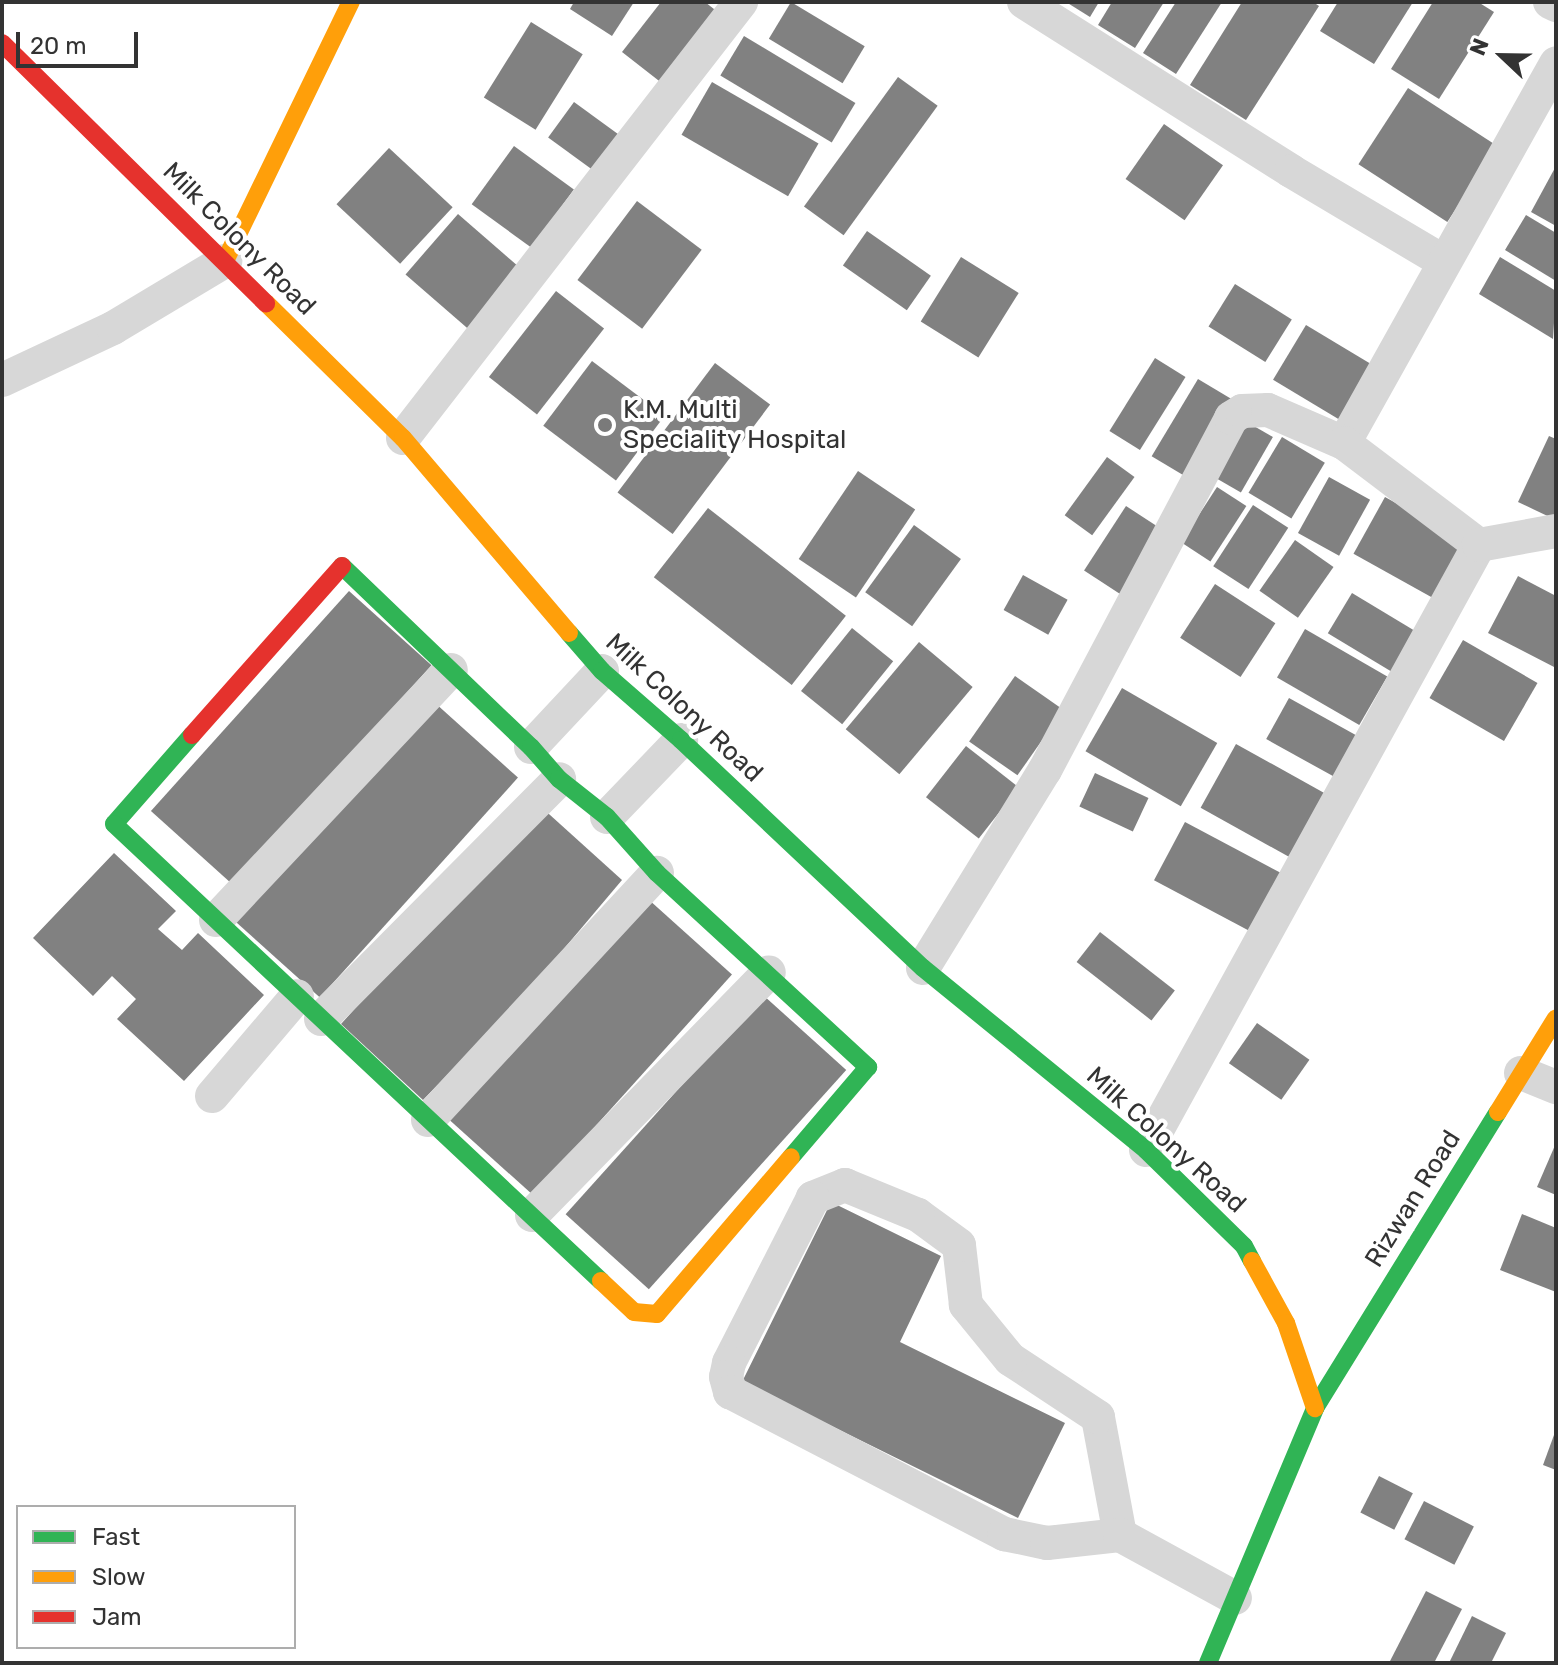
<!DOCTYPE html>
<html>
<head>
<meta charset="utf-8">
<style>
	body { margin:0 }
	#map { position:relative; width:1558px; height:1665px; overflow:hidden; background:#fff; font-family:Rubik,sans-serif }
	div>[style] { position:absolute }
	[style*='--x'] { left:calc(var(--x)*1px); top:calc(var(--y)*1px); width:calc(var(--w)*1px); rotate:calc(var(--a)*1deg) }
	.building>* { inset:0; background:#818181; transform-origin:0 0 }
	.street>* { height:34px; margin:-17px; padding:0 17px; transform-origin:17px; border-radius:17px; background:#d7d7d7 }
	.fast>* { height:18px; margin:-9px; padding:0 9px; transform-origin:9px; border-radius:9px; background:#30b455 }
	.slow>* { height:18px; margin:-9px; padding:0 9px; transform-origin:9px; border-radius:9px; background:#ff9f0a }
	.jam>* { height:18px; margin:-9px; padding:0 9px; transform-origin:9px; border-radius:9px; background:#e5322d }
	.dots>* { width:22px; height:22px; translate:-50% -50%; box-sizing:border-box; border:4px solid #fff; border-radius:50% }
	span { translate:-50% -50%; white-space:nowrap; text-align:center; line-height:1.15; -webkit-text-stroke:8px #fff; paint-order:stroke }
	.street-label { font-size:26px; color:#333 }
	.poi-label { font-size:26px; color:#333 }
	.left { translate:0 -50%; text-align:left }
	.frame { position:absolute; inset:0; border:4px solid #333; pointer-events:none }
	.legend { position:absolute; left:16px; top:1505px; width:280px; height:144px; box-sizing:border-box; background:#fff; border:2px solid #adadad; margin:0; padding:10px 14px; list-style:none; font-size:24px; color:#333 }
	.legend li { display:flex; align-items:center; gap:16px; height:40px }
	.legend b { width:40px; border:2px solid #adadad }
	.north { position:absolute; left:1462px; top:16px; width:80px; height:80px; -webkit-text-stroke:6px #fff; paint-order:stroke; rotate:292deg; font-size:22px; font-weight:700; line-height:32px; text-align:center; color:#333 }
	.north::after { content:''; display:block; margin:auto; width:28px; height:36px; background:#333; clip-path:polygon(50% 0,100% 100%,50% 72%,0 100%) }
	.scale { position:absolute; left:16px; top:32px; width:122px; height:36px; box-sizing:border-box; border:4px solid #333; border-top:0; padding-left:10px; font-size:24px; line-height:28px; white-space:nowrap; color:#333; -webkit-text-stroke:6px #fff; paint-order:stroke }
</style>
</head>
<body>
<div id="map">
	<div class="building">
		<div style="clip-path:polygon(574px 2px,634px 2px,612px 36px,570px 9px)"></div>
		<div style="clip-path:polygon(661px 2px,705px 2px,719px 13px,663px 84px,622px 52px)"></div>
		<div style="left:791px;top:2px;width:86px;height:43px;rotate:31deg"></div>
		<div style="clip-path:polygon(1066px 2px,1099px 2px,1090px 17px)"></div>
		<div style="clip-path:polygon(1112px 2px,1164px 2px,1135px 48px,1098px 25px)"></div>
		<div style="clip-path:polygon(1176px 2px,1222px 2px,1176px 74px,1143px 53px)"></div>
		<div style="clip-path:polygon(1242px 2px,1313px 2px,1319px 6px,1246px 120px,1190px 85px)"></div>
		<div style="clip-path:polygon(1338px 2px,1413px 2px,1374px 64px,1320px 31px)"></div>
		<div style="clip-path:polygon(1433px 2px,1478px 2px,1494px 12px,1439px 99px,1391px 69px)"></div>
		<div style="left:531px;top:22px;width:61px;height:89px;rotate:32deg"></div>
		<div style="left:744px;top:36px;width:130px;height:46px;rotate:31deg"></div>
		<div style="left:898px;top:77px;width:49px;height:160px;rotate:36deg"></div>
		<div style="left:712px;top:82px;width:123px;height:61px;rotate:30deg"></div>
		<div style="left:1408px;top:88px;width:106px;height:91px;rotate:33deg"></div>
		<div style="left:574px;top:102px;width:67px;height:44px;rotate:36deg"></div>
		<div style="left:1164px;top:124px;width:72px;height:67px;rotate:35deg"></div>
		<div style="left:514px;top:146px;width:74px;height:72px;rotate:36deg"></div>
		<div style="left:389px;top:148px;width:87px;height:77px;rotate:43deg"></div>
		<div style="clip-path:polygon(1556px 166px,1556px 226px,1531px 212px)"></div>
		<div style="left:637px;top:201px;width:81px;height:99px;rotate:37deg"></div>
		<div style="left:458px;top:214px;width:84px;height:80px;rotate:41deg"></div>
		<div style="clip-path:polygon(1526px 215px,1556px 233px,1556px 281px,1505px 250px)"></div>
		<div style="left:867px;top:231px;width:78px;height:42px;rotate:35deg"></div>
		<div style="left:961px;top:257px;width:68px;height:76px;rotate:32deg"></div>
		<div style="clip-path:polygon(1500px 257px,1556px 291px,1553px 339px,1479px 294px)"></div>
		<div style="left:1235px;top:284px;width:67px;height:50px;rotate:32deg"></div>
		<div style="left:556px;top:291px;width:61px;height:109px;rotate:38deg"></div>
		<div style="left:1306px;top:325px;width:84px;height:64px;rotate:31deg"></div>
		<div style="left:1155px;top:358px;width:36px;height:86px;rotate:32deg"></div>
		<div style="left:592px;top:361px;width:91px;height:81px;rotate:37deg"></div>
		<div style="left:715px;top:363px;width:69px;height:162px;rotate:37deg"></div>
		<div style="left:1198px;top:379px;width:41px;height:90px;rotate:31deg"></div>
		<div style="left:1240px;top:418px;width:38px;height:64px;rotate:30deg"></div>
		<div style="clip-path:polygon(1549px 436px,1556px 439px,1556px 520px,1518px 502px)"></div>
		<div style="left:1282px;top:437px;width:50px;height:65px;rotate:31deg"></div>
		<div style="left:1107px;top:457px;width:34px;height:72px;rotate:36deg"></div>
		<div style="left:858px;top:471px;width:69px;height:106px;rotate:34deg"></div>
		<div style="left:1329px;top:477px;width:47px;height:64px;rotate:29deg"></div>
		<div style="left:1217px;top:487px;width:35px;height:66px;rotate:33deg"></div>
		<div style="left:1385px;top:497px;width:94px;height:65px;rotate:29deg"></div>
		<div style="left:1253px;top:505px;width:42px;height:73px;rotate:33deg"></div>
		<div style="left:1126px;top:506px;width:48px;height:77px;rotate:33deg"></div>
		<div style="left:708px;top:508px;width:175px;height:88px;rotate:38deg"></div>
		<div style="left:914px;top:525px;width:58px;height:83px;rotate:36deg"></div>
		<div style="left:1295px;top:540px;width:47px;height:62px;rotate:35deg"></div>
		<div style="left:1023px;top:575px;width:51px;height:40px;rotate:29deg"></div>
		<div style="clip-path:polygon(1518px 576px,1556px 596px,1556px 668px,1488px 633px)"></div>
		<div style="left:1215px;top:584px;width:72px;height:64px;rotate:33deg"></div>
		<div style="left:349px;top:591px;width:111px;height:296px;rotate:42deg"></div>
		<div style="left:1352px;top:593px;width:77px;height:47px;rotate:31deg"></div>
		<div style="left:852px;top:628px;width:53px;height:81px;rotate:39deg"></div>
		<div style="left:1305px;top:629px;width:95px;height:56px;rotate:30deg"></div>
		<div style="left:1463px;top:640px;width:86px;height:67px;rotate:30deg"></div>
		<div style="left:919px;top:642px;width:70px;height:114px;rotate:40deg"></div>
		<div style="left:1015px;top:676px;width:59px;height:80px;rotate:35deg"></div>
		<div style="left:1122px;top:688px;width:110px;height:73px;rotate:30deg"></div>
		<div style="left:1289px;top:698px;width:85px;height:47px;rotate:29deg"></div>
		<div style="left:434px;top:702px;width:113px;height:296px;rotate:42deg"></div>
		<div style="left:1236px;top:744px;width:105px;height:73px;rotate:29deg"></div>
		<div style="left:966px;top:746px;width:67px;height:65px;rotate:38deg"></div>
		<div style="left:1095px;top:773px;width:59px;height:37px;rotate:25deg"></div>
		<div style="clip-path:polygon(539px 805px,622px 880px,525px 995px,423px 1100px,341px 1024px)"></div>
		<div style="left:1185px;top:822px;width:112px;height:66px;rotate:28deg"></div>
		<div style="clip-path:polygon(114px 853px,176px 911px,158px 929px,182px 950px,198px 933px,264px 995px,184px 1081px,117px 1019px,136px 999px,112px 976px,93px 996px,33px 938px)"></div>
		<div style="left:648px;top:899px;width:113px;height:297px;rotate:42deg"></div>
		<div style="left:1100px;top:932px;width:95px;height:38px;rotate:38deg"></div>
		<div style="left:763px;top:995px;width:112px;height:295px;rotate:42deg"></div>
		<div style="left:1257px;top:1023px;width:64px;height:49px;rotate:35deg"></div>
		<div style="clip-path:polygon(1556px 1143px,1556px 1195px,1537px 1187px)"></div>
		<div style="clip-path:polygon(831px 1202px,941px 1256px,900px 1342px,1065px 1423px,1018px 1518px,742px 1382px)"></div>
		<div style="clip-path:polygon(1522px 1214px,1556px 1228px,1556px 1292px,1500px 1270px)"></div>
		<div style="clip-path:polygon(1554px 1435px,1556px 1436px,1556px 1470px,1543px 1465px)"></div>
		<div style="left:1379px;top:1476px;width:38px;height:41px;rotate:27deg"></div>
		<div style="left:1424px;top:1501px;width:56px;height:43px;rotate:27deg"></div>
		<div style="clip-path:polygon(1426px 1591px,1462px 1609px,1434px 1663px,1389px 1663px)"></div>
		<div style="clip-path:polygon(1472px 1616px,1506px 1633px,1491px 1663px,1449px 1663px)"></div>
	</div>
	<div class="street">
		<div style="--x:1024;--y:2;--w:316;--a:32.3"></div>
		<div style="--x:1291;--y:171;--w:178;--a:30.7"></div>
		<div style="--x:1550;--y:2;--w:7;--a:27"></div>
		<div style="--x:2;--y:380;--w:123;--a:-25.1"></div>
		<div style="--x:113;--y:328;--w:131;--a:-30.9"></div>
		<div style="--x:403;--y:438;--w:552;--a:-52.22"></div>
		<div style="--x:1344;--y:443;--w:435;--a:-60.8"></div>
		<div style="--x:531;--y:747;--w:104;--a:-46.9"></div>
		<div style="--x:607;--y:817;--w:107;--a:-46.1"></div>
		<div style="--x:216;--y:920;--w:343;--a:-46.8"></div>
		<div style="--x:923;--y:968;--w:233;--a:-58.4"></div>
		<div style="--x:1045;--y:770;--w:398;--a:-62.1"></div>
		<div style="--x:1231;--y:418;--w:13;--a:-32"></div>
		<div style="--x:1242;--y:411;--w:26;--a:-2"></div>
		<div style="--x:1268;--y:410;--w:83;--a:23.5"></div>
		<div style="--x:1344;--y:443;--w:169;--a:37.1"></div>
		<div style="--x:321;--y:1019;--w:338;--a:-45.2"></div>
		<div style="--x:1521;--y:1073;--w:38;--a:22"></div>
		<div style="--x:212;--y:1096;--w:131;--a:-49.6"></div>
		<div style="--x:428;--y:1120;--w:337;--a:-47.2"></div>
		<div style="--x:1146;--y:1150;--w:691;--a:-61.17"></div>
		<div style="--x:1479;--y:545;--w:78;--a:-10.3"></div>
		<div style="--x:532;--y:1215;--w:339;--a:-45.7"></div>
		<div style="--x:1120;--y:1535;--w:120;--a:-100.6"></div>
		<div style="--x:1098;--y:1417;--w:105;--a:-146.6"></div>
		<div style="--x:1010;--y:1359;--w:70;--a:-129.2"></div>
		<div style="--x:966;--y:1305;--w:60;--a:-96.7"></div>
		<div style="--x:959;--y:1245;--w:51;--a:-143.8"></div>
		<div style="--x:918;--y:1215;--w:79;--a:-157.7"></div>
		<div style="--x:845;--y:1185;--w:35;--a:158"></div>
		<div style="--x:813;--y:1198;--w:185;--a:117"></div>
		<div style="--x:729;--y:1363;--w:14;--a:102"></div>
		<div style="--x:726;--y:1377;--w:16;--a:75"></div>
		<div style="--x:730;--y:1392;--w:309;--a:27.4"></div>
		<div style="--x:1004;--y:1534;--w:44;--a:11.8"></div>
		<div style="--x:1047;--y:1543;--w:73;--a:-6.3"></div>
		<div style="--x:1120;--y:1535;--w:131;--a:28.7"></div>
	</div>
	<div class="fast">
		<div style="--x:342;--y:566;--w:262;--a:43.8"></div>
		<div style="--x:531;--y:747;--w:43;--a:48.8"></div>
		<div style="--x:559;--y:779;--w:61;--a:38.4"></div>
		<div style="--x:607;--y:817;--w:75;--a:48.2"></div>
		<div style="--x:657;--y:873;--w:287;--a:42.6"></div>
		<div style="--x:868;--y:1067;--w:118;--a:130.5"></div>
		<div style="--x:569;--y:633;--w:50;--a:49"></div>
		<div style="--x:602;--y:671;--w:105;--a:41.1"></div>
		<div style="--x:681;--y:740;--w:332;--a:43.3"></div>
		<div style="--x:923;--y:968;--w:288;--a:39.2"></div>
		<div style="--x:1146;--y:1150;--w:137;--a:44.4"></div>
		<div style="--x:1244;--y:1246;--w:17;--a:62"></div>
		<div style="--x:192;--y:735;--w:118;--a:131.2"></div>
		<div style="--x:114;--y:824;--w:668;--a:43.18"></div>
		<div style="--x:1208;--y:1663;--w:277;--a:-67.2"></div>
		<div style="--x:1315;--y:1408;--w:348;--a:-58.3"></div>
	</div>
	<div class="slow">
		<div style="--x:225;--y:261;--w:288;--a:-64.1"></div>
		<div style="--x:266;--y:303;--w:192;--a:44.6"></div>
		<div style="--x:403;--y:438;--w:256;--a:49.6"></div>
		<div style="--x:1498;--y:1112;--w:110;--a:-58.3"></div>
		<div style="--x:1252;--y:1261;--w:71;--a:61.3"></div>
		<div style="--x:1286;--y:1323;--w:90;--a:71.2"></div>
		<div style="--x:601;--y:1281;--w:45;--a:43.2"></div>
		<div style="--x:634;--y:1312;--w:23;--a:5"></div>
		<div style="--x:657;--y:1314;--w:206;--a:-49.5"></div>
	</div>
	<div class="jam">
		<div style="--x:2;--y:43;--w:371;--a:44.6"></div>
		<div style="--x:192;--y:735;--w:226;--a:-48.4"></div>
	</div>
	<div class="dots">
		<div style="left:605px;top:425px;background:#7a7a7a"></div>
	</div>
	<div class="street-label">
		<span style="left:239px;top:239px;rotate:45deg">Milk Colony Road</span>
		<span style="left:684px;top:708px;rotate:43deg">Milk Colony Road</span>
		<span style="left:1166px;top:1140px;rotate:42deg">Milk Colony Road</span>
		<span style="left:1413px;top:1199px;rotate:-58deg">Rizwan Road</span>
	</div>
	<div class="poi-label">
		<span class="left" style="left:623px;top:425px">K.M. Multi<br>Speciality Hospital</span>
	</div>
	<div class="frame"></div>
	<ul class="legend">
	<li><b style="height:10px;background:#30b455"></b>Fast</li>
	<li><b style="height:10px;background:#ff9f0a"></b>Slow</li>
	<li><b style="height:10px;background:#e5322d"></b>Jam</li>
	</ul>
	<div class="north">N</div>
	<div class="scale">20 m</div>
</div>
</body>
</html>
